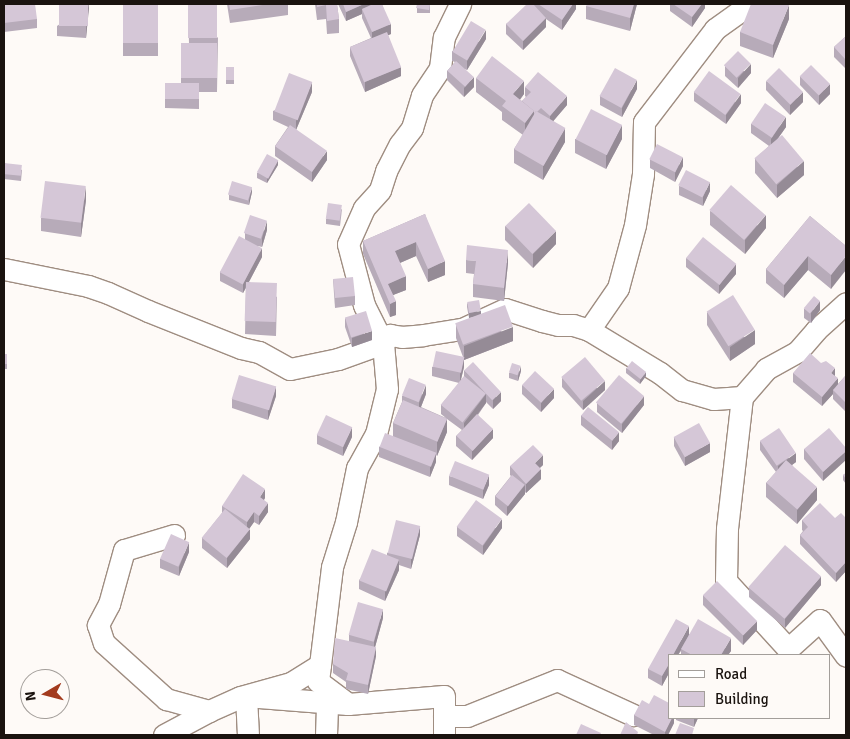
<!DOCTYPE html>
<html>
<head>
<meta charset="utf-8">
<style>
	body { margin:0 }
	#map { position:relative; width:850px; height:739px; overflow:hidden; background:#fefaf7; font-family:Signika,sans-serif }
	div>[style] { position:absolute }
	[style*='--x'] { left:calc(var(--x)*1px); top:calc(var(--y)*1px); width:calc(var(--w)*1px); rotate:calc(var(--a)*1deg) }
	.roads { filter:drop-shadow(1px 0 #9f8d81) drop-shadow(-1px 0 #9f8d81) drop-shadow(0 1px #9f8d81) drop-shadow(0 -1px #9f8d81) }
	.minor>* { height:21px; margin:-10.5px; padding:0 10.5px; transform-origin:10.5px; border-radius:10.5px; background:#fff }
	.wall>* { inset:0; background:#b7abb9; transform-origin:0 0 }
	.shaded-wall>* { inset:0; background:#958b96 }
	.building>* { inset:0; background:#d5c7d7; transform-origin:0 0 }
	span { translate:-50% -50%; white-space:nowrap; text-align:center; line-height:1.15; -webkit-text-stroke:4.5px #fefaf7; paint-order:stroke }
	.frame { position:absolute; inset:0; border:5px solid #1a130f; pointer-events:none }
	.legend { position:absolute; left:668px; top:654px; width:162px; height:65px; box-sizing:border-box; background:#fefaf7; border:1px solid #a39e9a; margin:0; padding:6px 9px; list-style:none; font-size:15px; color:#1a130f }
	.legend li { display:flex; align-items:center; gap:10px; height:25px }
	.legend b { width:25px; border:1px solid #a39e9a }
	.north { position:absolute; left:20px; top:669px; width:50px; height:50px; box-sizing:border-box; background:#fefaf7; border:1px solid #a39e9a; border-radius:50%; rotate:262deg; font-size:14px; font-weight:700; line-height:20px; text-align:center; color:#1a130f }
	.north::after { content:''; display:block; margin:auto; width:18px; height:22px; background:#a33b1e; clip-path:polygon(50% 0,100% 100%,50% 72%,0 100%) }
</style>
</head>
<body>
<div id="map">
	<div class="roads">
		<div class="minor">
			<div style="--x:4;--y:269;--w:86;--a:11.4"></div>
			<div style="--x:88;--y:286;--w:21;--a:19"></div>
			<div style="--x:108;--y:293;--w:44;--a:24.2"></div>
			<div style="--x:148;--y:311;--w:100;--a:21.7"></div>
			<div style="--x:241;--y:348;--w:18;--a:13"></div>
			<div style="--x:259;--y:352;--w:35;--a:29"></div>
			<div style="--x:290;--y:369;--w:49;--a:-11.8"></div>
			<div style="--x:338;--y:359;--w:48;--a:-19.6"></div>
			<div style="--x:383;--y:343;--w:11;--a:-49"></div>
			<div style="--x:390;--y:335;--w:12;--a:9"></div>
			<div style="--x:402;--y:337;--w:21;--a:-5"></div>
			<div style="--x:423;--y:335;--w:39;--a:-9"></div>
			<div style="--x:462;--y:329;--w:47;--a:-24.9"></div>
			<div style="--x:505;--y:309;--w:39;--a:18"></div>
			<div style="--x:542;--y:321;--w:16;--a:14"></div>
			<div style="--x:558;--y:325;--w:15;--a:0"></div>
			<div style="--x:573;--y:325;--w:17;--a:17"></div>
			<div style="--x:589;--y:330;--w:83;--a:31.2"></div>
			<div style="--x:660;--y:373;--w:28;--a:38"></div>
			<div style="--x:682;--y:390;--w:33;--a:16"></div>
			<div style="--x:714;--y:399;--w:28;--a:-4"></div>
			<div style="--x:742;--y:397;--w:37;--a:-49"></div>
			<div style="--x:766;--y:369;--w:37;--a:-29"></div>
			<div style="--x:798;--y:351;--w:28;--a:-49"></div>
			<div style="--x:816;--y:330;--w:40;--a:-42"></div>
			<div style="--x:589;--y:330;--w:51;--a:-55.4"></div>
			<div style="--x:618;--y:288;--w:65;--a:-74.9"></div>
			<div style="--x:635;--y:225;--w:52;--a:-81.1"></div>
			<div style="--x:643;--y:174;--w:52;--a:-88.9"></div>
			<div style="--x:644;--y:122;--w:117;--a:-52.6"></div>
			<div style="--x:715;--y:29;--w:43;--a:-35.5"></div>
			<div style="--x:742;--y:397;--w:132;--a:96.5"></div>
			<div style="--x:727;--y:528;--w:53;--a:91.1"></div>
			<div style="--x:726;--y:581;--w:92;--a:47.6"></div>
			<div style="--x:788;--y:649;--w:43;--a:-42.2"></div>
			<div style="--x:820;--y:620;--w:44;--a:54.2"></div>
			<div style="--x:174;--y:535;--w:52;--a:163.3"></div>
			<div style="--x:124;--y:550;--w:56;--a:105.5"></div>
			<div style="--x:109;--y:604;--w:24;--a:118"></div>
			<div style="--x:98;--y:625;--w:19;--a:72"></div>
			<div style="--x:104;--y:643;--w:84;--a:42.1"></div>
			<div style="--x:166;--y:699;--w:45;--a:15.6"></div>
			<div style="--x:348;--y:704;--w:96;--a:-4.8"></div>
			<div style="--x:444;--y:696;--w:39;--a:90"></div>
			<div style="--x:444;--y:716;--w:23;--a:0"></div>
			<div style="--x:467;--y:716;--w:97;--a:-21.8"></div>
			<div style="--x:557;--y:680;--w:84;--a:24.7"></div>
			<div style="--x:164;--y:735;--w:51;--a:-28.1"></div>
			<div style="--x:209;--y:711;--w:34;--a:-24"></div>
			<div style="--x:240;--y:697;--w:53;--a:-15.4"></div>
			<div style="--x:291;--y:683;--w:34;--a:-32"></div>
			<div style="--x:320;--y:665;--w:99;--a:-83"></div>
			<div style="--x:332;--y:567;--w:47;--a:-72.7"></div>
			<div style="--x:346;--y:522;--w:55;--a:-78.5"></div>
			<div style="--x:357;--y:468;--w:39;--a:-61"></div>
			<div style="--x:376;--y:434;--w:46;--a:-76.3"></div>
			<div style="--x:387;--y:389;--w:46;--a:-95"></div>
			<div style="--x:383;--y:343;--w:42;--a:-116.6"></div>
			<div style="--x:364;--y:305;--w:63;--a:-104.7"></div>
			<div style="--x:348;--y:244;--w:39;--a:-66"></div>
			<div style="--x:364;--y:208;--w:24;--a:-48"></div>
			<div style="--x:380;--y:190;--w:20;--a:-72"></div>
			<div style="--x:386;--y:171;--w:30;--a:-63"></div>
			<div style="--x:400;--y:144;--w:20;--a:-53"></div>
			<div style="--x:412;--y:128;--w:34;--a:-73"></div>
			<div style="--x:422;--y:95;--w:32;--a:-56"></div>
			<div style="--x:440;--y:68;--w:31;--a:-83"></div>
			<div style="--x:444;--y:37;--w:37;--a:-64"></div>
			<div style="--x:248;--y:735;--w:39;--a:-93"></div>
			<div style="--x:246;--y:696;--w:102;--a:4.5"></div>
			<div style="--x:348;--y:704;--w:38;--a:-143"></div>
			<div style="--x:318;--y:681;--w:16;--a:-83"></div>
			<div style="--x:326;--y:735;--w:33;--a:-88"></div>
		</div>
	</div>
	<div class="wall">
		<div style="clip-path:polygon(4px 4px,37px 19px,37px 28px,4px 32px)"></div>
		<div style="clip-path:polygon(89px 4px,86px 38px,57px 36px,57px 26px)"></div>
		<div style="left:123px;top:4px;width:35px;height:52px"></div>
		<div style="clip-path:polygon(188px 4px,218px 38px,217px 92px,199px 92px,199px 109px,165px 108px,165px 84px,181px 83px,181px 44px,189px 44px)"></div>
		<div style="clip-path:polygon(227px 4px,288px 4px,288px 15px,230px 23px)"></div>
		<div style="clip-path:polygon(315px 4px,337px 4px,339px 19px,339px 33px,327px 34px,326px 19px,317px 20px)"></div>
		<div style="clip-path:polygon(338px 4px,382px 4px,391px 34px,388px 35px,401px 76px,365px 92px,350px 56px,350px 47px,371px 38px,362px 18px,362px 14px,346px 21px)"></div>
		<div style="left:417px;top:4px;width:13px;height:9px"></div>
		<div style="clip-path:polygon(534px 4px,576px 4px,576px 9px,562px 30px,546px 19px,546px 27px,523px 50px,506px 34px,506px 24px,534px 5px)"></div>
		<div style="clip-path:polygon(637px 4px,630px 31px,586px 19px,586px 6px)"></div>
		<div style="clip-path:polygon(670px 4px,705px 4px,705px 8px,692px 27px,670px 11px)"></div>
		<div style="clip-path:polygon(789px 19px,773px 58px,740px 46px,740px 32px)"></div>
		<div style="clip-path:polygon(846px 36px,845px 68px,834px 57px,834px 47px)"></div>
		<div style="clip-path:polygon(486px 39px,467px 70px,464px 69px,474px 87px,464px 97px,447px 80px,447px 71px,455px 62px,452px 61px,452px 51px)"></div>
		<div style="clip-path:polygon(725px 66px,751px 73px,738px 88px,725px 76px)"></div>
		<div style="left:226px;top:67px;width:8px;height:17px"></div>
		<div style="clip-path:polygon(800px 76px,830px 94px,819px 105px,800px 85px)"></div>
		<div style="clip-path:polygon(476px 78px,524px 94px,520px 100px,522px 101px,526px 97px,525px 96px,525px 87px,567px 105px,553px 121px,565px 142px,543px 180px,514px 163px,514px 149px,523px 135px,502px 120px,502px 112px,476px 92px)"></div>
		<div style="clip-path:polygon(766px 81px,803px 102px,790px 115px,766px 90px)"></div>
		<div style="clip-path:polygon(637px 89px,622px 117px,600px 105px,600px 96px)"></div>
		<div style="clip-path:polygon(312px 92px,296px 130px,327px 160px,312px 182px,275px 156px,275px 146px,288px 127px,273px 120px,273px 111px)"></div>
		<div style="clip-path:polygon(694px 92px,741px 103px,726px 124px,694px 101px)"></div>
		<div style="clip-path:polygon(751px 124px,786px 127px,777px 140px,804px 175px,777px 198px,755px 173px,755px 159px,769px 146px,751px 133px)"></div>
		<div style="clip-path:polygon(575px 139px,622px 139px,606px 169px,575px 153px)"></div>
		<div style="clip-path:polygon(650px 159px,683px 166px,675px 182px,650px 168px)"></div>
		<div style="clip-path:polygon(4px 163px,22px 170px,21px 181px,4px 179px)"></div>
		<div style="clip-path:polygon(278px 165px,267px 183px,257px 178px,257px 173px)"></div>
		<div style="clip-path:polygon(679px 186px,710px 191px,703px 206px,679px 195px)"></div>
		<div style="clip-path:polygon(252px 192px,249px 205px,229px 200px,229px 195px)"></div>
		<div style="clip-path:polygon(86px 200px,81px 237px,41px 231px,41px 218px)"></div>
		<div style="clip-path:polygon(342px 209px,340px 226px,326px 224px,326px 219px)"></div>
		<div style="clip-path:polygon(710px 211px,766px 228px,745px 254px,710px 225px)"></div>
		<div style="clip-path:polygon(425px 214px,445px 275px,428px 282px,416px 256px,400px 263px,406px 290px,393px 295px,396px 315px,390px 317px,363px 254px,363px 241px)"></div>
		<div style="clip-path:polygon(810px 216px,846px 246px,831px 289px,808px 270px,784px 298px,766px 283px,766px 269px)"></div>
		<div style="clip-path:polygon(505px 226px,556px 244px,533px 268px,505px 240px)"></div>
		<div style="clip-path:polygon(267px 230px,262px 247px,258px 246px,262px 257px,249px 282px,277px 297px,276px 336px,245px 334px,246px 288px,243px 293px,220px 281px,220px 272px,245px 239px,245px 233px)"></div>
		<div style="clip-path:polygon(686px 258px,736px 274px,719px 294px,686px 267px)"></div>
		<div style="clip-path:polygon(466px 260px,508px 263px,504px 301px,473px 297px,473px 284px,474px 274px,466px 273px)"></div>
		<div style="clip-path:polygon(333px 279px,355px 296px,355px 305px,335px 308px)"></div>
		<div style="clip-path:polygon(467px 303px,513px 341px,464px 360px,464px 367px,461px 380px,464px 377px,464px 370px,501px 401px,493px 409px,486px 402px,486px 403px,478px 415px,493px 438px,472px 460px,456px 446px,456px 436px,462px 430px,447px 419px,447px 432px,437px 456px,436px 455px,436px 462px,430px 477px,379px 457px,379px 447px,393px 436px,393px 423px,402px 402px,402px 396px,426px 394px,421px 407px,446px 418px,441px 414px,441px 405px,459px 383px,432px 376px,432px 367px,463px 357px,456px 338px,456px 324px,475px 317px,469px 318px,467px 307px)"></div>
		<div style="clip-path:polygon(804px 309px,820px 310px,811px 323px,804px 318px)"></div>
		<div style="clip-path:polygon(707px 312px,755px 344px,730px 361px,707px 325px)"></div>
		<div style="clip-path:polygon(345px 318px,372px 340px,352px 347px,345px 327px)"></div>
		<div style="left:4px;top:354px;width:3px;height:15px"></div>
		<div style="clip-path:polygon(626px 368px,646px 376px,640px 384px,626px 373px)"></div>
		<div style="clip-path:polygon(521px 371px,518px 381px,509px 378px,509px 373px)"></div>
		<div style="clip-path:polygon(793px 373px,835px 376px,838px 384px,846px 375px,846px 412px,833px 399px,833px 394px,822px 406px,793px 382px)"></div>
		<div style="clip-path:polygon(562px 378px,605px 390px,583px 410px,562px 387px)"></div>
		<div style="clip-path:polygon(522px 385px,554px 398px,541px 412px,522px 394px)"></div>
		<div style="clip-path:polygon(276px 396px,268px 420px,232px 408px,232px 399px)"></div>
		<div style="clip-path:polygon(597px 403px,644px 405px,622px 433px,597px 412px)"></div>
		<div style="clip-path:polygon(581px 415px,619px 441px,612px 450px,581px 425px)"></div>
		<div style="clip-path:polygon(317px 435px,352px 437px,343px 456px,317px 444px)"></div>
		<div style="clip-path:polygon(674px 437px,710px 452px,685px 466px,674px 446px)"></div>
		<div style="clip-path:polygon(760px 441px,796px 462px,792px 465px,817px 500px,797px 524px,766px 497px,766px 483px,776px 472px,760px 450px)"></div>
		<div style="clip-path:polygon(846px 448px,823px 481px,804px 459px,804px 449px)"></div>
		<div style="clip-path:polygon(543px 465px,540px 468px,541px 479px,526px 493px,525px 492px,525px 494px,507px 516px,495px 505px,495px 496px,511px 476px,510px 475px,510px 466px)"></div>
		<div style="clip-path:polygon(846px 473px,846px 484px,843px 480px,843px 475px)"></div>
		<div style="clip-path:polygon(449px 476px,489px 485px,483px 499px,449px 485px)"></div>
		<div style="clip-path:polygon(265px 498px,264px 500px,268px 512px,259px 525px,254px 522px,249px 529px,250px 539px,227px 568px,202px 548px,202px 538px,222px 513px,222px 506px)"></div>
		<div style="clip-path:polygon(835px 518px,846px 518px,846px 571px,836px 582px,800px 544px,800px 535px,803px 531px,802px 530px,802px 520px)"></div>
		<div style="clip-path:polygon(457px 527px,502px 528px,483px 555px,457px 536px)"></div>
		<div style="clip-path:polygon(420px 535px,411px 569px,399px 565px,399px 570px,385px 601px,359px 589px,359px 580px,387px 556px,387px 553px)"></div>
		<div style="clip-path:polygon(189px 552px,179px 576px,160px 568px,160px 559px)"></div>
		<div style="clip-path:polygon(821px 585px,785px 628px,749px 597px,749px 588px)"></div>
		<div style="clip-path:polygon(703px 595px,757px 630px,743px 645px,703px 605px)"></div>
		<div style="clip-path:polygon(383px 618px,375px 647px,376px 656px,368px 694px,346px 689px,346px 682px,333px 673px,333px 664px,349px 641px,349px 635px)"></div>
		<div style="clip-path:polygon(689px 634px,731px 651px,728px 655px,681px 655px,681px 651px,678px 655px,669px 655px,669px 673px,662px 686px,648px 678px,648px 669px)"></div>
		<div style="clip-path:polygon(649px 704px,669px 718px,674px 718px,674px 723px,668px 735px,654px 735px,634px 725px,634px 715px)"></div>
		<div style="clip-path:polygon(676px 718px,698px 718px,694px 727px,676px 720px)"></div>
	</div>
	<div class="shaded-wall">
		<div style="clip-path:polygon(88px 4px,89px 8px,86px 38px,86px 29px)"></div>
		<div style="clip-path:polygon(364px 4px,378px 4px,362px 9px,362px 14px,346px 21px,346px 12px)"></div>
		<div style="clip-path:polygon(573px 4px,576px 4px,576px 9px,562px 30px,562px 20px)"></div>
		<div style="clip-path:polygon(634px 4px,637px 4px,630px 31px,630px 18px)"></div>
		<div style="clip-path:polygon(702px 4px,705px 4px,705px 8px,692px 27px,692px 17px)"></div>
		<div style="clip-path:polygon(789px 5px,789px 19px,773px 58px,773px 45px)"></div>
		<div style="clip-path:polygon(546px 18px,546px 27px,523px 50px,523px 41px)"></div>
		<div style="clip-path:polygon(391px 24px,391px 34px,372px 42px,372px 32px)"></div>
		<div style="clip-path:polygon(486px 30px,486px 39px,467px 70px,467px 61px)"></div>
		<div style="clip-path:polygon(846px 58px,846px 67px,845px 68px,845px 59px)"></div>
		<div style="clip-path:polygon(751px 64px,751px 73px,738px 88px,738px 78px)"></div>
		<div style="clip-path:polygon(401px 67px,401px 76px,365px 92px,365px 82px)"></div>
		<div style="clip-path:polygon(474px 77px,474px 87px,464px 97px,464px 88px)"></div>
		<div style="clip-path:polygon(637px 80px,637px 89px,622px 117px,622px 108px)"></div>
		<div style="clip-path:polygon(524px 81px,524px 94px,513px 108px,513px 94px)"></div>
		<div style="clip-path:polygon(312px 82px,312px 92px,296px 130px,296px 121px)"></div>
		<div style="clip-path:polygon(830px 84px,830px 94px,819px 105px,819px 95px)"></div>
		<div style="clip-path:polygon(803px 92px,803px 102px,790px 115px,790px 105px)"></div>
		<div style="clip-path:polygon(741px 94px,741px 103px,726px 124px,726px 115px)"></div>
		<div style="clip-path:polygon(567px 96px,567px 105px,550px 125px,550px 116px)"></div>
		<div style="clip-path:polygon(534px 111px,534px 124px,525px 137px,525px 123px)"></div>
		<div style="clip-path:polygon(786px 117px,786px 127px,771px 148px,771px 139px)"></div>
		<div style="clip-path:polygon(622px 125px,622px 139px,606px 169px,606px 155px)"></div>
		<div style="clip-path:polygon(565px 128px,565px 142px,543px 180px,543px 166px)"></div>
		<div style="clip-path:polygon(327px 151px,327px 160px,312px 182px,312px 172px)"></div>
		<div style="clip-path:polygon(683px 157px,683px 166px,675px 182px,675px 173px)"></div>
		<div style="clip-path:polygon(278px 160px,278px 165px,267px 183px,267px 179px)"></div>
		<div style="clip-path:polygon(804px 161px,804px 175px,777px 198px,777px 185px)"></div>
		<div style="clip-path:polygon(710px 182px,710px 191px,703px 206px,703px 197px)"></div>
		<div style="clip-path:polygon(86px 186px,86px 200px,81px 237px,81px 223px)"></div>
		<div style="clip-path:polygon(252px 187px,252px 192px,249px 205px,249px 200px)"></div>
		<div style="clip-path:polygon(766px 215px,766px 228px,745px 254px,745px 240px)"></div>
		<div style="clip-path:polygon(267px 221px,267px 230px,262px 247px,262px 238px)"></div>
		<div style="clip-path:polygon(556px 231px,556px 244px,533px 268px,533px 254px)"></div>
		<div style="clip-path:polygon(416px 242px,416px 256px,395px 265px,395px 251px)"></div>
		<div style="clip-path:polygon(262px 248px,262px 257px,243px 293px,243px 284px)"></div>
		<div style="clip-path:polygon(508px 250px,508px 263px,504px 301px,504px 288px)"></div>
		<div style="clip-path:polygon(808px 256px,808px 270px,784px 298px,784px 285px)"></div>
		<div style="clip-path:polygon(846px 256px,846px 270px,831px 289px,831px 275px)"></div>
		<div style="clip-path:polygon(445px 261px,445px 275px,428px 282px,428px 269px)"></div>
		<div style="clip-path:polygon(736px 264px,736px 274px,719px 294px,719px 285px)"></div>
		<div style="clip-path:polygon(406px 276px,406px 290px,388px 297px,388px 284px)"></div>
		<div style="clip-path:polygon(396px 301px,396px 315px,390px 317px,390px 304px)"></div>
		<div style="clip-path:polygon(820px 301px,820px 310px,811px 323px,811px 313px)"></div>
		<div style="clip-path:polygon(481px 311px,481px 315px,469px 318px,469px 313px)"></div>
		<div style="clip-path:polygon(513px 327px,513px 341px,464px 360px,464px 367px,460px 383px,460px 374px,464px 358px,464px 346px)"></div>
		<div style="clip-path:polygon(755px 330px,755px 344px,730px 361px,730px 347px)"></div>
		<div style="clip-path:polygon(372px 331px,372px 340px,352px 347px,352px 338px)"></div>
		<div style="clip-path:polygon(521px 366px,521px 371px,518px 381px,518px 376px)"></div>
		<div style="clip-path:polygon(835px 368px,835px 378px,831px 373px)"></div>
		<div style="clip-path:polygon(646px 372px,646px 376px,640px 384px,640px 380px)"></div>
		<div style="clip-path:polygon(838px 378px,838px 387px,833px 390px,833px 394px,822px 406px,822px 397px)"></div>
		<div style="clip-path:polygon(605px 381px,605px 390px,583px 410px,583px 401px)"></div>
		<div style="clip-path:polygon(426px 385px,426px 394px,419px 412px,419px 403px)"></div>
		<div style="clip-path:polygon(276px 386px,276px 396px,268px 420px,268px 411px)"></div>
		<div style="clip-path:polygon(554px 389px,554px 398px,541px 412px,541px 403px)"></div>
		<div style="clip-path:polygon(501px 392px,501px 401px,493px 409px,493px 400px)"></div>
		<div style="clip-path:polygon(486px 394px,486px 403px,464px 432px,464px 423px)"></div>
		<div style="clip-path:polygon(644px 396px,644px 405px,622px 433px,622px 424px)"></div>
		<div style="clip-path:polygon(447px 419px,447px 432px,437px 456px,437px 442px)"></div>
		<div style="clip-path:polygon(352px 427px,352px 437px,343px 456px,343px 447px)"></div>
		<div style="clip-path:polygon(493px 429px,493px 438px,472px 460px,472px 451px)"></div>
		<div style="clip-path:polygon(619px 432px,619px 441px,612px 450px,612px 441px)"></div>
		<div style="clip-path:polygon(710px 443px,710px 452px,685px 466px,685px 457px)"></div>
		<div style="clip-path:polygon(846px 451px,846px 460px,823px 481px,823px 472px)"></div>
		<div style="clip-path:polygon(436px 453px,436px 462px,430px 477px,430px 467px)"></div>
		<div style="clip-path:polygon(796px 453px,796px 462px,778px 475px,778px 466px)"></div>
		<div style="clip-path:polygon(543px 455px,543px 465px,535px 472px,535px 463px)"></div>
		<div style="clip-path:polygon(541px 469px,541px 479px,526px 493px,526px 484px)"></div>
		<div style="clip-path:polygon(489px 475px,489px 485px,483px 499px,483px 490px)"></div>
		<div style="clip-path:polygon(525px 485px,525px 494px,507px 516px,507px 507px)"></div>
		<div style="clip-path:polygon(817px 487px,817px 500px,797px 524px,797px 510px)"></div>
		<div style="clip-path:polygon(265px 489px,265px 498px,260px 506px,260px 497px)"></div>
		<div style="clip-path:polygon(268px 503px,268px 512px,259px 525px,259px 516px)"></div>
		<div style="clip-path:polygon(254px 512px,254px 522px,247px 532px,247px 522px)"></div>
		<div style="clip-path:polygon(502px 519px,502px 528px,483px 555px,483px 546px)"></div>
		<div style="clip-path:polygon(420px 526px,420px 535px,411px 569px,411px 560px)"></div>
		<div style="clip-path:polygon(250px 529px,250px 539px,227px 568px,227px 558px)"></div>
		<div style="clip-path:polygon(189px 542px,189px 552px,179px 576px,179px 567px)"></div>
		<div style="clip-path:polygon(399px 560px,399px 570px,385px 601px,385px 591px)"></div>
		<div style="clip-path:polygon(846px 562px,846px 571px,836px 582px,836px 573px)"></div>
		<div style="clip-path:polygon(821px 576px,821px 585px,785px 628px,785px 619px)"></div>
		<div style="clip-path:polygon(383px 609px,383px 618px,374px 651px,374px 642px)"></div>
		<div style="clip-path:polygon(757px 621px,757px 630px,743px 645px,743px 635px)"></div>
		<div style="clip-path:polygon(689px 626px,689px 635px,678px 655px,673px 655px)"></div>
		<div style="clip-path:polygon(731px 638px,731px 651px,728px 655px,721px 655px)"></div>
		<div style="clip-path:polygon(376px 647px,376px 656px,368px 694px,368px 685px)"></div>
		<div style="clip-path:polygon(669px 664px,669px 673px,662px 686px,662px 676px)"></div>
		<div style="clip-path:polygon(672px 718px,674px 718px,674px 723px,668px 735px,665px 735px,665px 732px)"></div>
		<div style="clip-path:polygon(694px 718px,698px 718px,694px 727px)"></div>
	</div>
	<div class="building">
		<div style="clip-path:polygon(4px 4px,35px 4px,37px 19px,4px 23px)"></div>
		<div style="left:59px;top:4px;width:29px;height:22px"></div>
		<div style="left:123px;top:4px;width:35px;height:39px"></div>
		<div style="left:188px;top:4px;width:29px;height:34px"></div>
		<div style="clip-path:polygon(229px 4px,269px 4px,230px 10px)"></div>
		<div style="clip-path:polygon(317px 4px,337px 4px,339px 19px,327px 21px,326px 5px,317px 7px)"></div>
		<div style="clip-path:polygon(343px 4px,364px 4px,346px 12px)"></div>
		<div style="clip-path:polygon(373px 4px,382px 4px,391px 24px,372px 32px,362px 9px)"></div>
		<div style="clip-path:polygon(417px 4px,430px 4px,429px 10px,416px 8px)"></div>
		<div style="clip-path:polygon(527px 4px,533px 4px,546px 18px,523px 41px,506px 24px)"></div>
		<div style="clip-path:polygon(538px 4px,573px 4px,562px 20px)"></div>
		<div style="clip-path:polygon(587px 4px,634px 4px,630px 18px,586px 6px)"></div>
		<div style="clip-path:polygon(673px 4px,702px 4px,692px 17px)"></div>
		<div style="clip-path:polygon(751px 4px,784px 4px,789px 5px,773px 45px,740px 32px)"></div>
		<div style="left:471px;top:21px;width:17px;height:36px;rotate:31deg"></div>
		<div style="left:387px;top:32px;width:38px;height:40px;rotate:68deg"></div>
		<div style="clip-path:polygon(846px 36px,846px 58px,845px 59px,834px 47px)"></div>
		<div style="left:217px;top:43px;width:35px;height:36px;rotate:90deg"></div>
		<div style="left:738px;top:51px;width:18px;height:20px;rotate:45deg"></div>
		<div style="clip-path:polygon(492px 56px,524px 81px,513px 94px,534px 111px,525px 123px,502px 106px,506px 101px,476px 78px)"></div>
		<div style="left:456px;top:61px;width:24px;height:13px;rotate:42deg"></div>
		<div style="left:811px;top:65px;width:27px;height:16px;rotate:45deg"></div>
		<div style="left:226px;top:67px;width:8px;height:13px"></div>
		<div style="left:615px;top:68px;width:25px;height:32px;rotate:29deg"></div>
		<div style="left:779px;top:68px;width:34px;height:18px;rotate:45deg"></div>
		<div style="left:709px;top:71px;width:39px;height:26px;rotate:36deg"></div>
		<div style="clip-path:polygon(538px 72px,567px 96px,550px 116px,541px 108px,537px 112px,536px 111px,534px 114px,534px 111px,522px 101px,531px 92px,525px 87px)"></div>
		<div style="left:289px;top:73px;width:25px;height:41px;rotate:21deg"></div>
		<div style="left:199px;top:83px;width:16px;height:34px;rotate:90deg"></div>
		<div style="left:765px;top:103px;width:25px;height:25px;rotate:34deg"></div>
		<div style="left:591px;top:109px;width:35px;height:34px;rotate:27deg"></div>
		<div style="left:536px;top:111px;width:34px;height:44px;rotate:30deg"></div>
		<div style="left:290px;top:125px;width:45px;height:26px;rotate:35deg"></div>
		<div style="left:782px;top:135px;width:34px;height:36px;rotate:50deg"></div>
		<div style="left:657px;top:144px;width:29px;height:17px;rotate:27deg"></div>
		<div style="left:267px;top:154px;width:13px;height:21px;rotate:29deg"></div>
		<div style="left:4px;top:163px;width:18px;height:11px;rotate:6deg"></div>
		<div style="left:686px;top:170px;width:27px;height:17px;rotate:27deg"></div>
		<div style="left:45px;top:181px;width:41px;height:37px;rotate:7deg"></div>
		<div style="left:232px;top:181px;width:21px;height:14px;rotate:17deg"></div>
		<div style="left:731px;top:185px;width:46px;height:33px;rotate:41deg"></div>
		<div style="left:328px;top:203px;width:14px;height:16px;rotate:8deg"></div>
		<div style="left:529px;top:203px;width:39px;height:33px;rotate:46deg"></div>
		<div style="clip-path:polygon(425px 214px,445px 261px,428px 269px,416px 242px,395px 251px,406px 276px,388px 284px,396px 301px,390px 304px,363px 241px)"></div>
		<div style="left:250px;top:215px;width:18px;height:19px;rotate:19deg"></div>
		<div style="clip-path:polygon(810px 216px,846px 246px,846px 256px,831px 275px,808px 256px,784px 285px,766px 269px)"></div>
		<div style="left:239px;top:236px;width:26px;height:41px;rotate:28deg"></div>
		<div style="left:703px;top:237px;width:43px;height:27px;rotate:39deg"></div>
		<div style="clip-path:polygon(467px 245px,508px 250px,504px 288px,473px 284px,476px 261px,466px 260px)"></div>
		<div style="left:353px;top:277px;width:19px;height:20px;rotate:84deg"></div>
		<div style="left:246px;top:282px;width:31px;height:39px;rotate:2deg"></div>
		<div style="left:733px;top:295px;width:41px;height:31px;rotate:58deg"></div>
		<div style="left:814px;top:296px;width:8px;height:16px;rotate:40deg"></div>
		<div style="left:479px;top:300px;width:11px;height:12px;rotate:80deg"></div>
		<div style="left:505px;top:305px;width:23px;height:53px;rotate:70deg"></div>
		<div style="left:366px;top:311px;width:21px;height:22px;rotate:73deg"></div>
		<div style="left:436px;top:351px;width:29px;height:16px;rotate:12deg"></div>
		<div style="clip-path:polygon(810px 353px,821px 363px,826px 361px,835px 368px,831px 373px,838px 378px,822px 397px,793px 373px)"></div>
		<div style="left:4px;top:354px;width:3px;height:10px"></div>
		<div style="left:585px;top:357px;width:31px;height:31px;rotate:50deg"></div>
		<div style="left:632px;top:361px;width:18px;height:9px;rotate:38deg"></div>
		<div style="left:473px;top:362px;width:41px;height:12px;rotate:47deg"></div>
		<div style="left:512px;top:363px;width:9px;height:10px;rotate:18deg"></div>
		<div style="left:535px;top:371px;width:26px;height:19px;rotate:43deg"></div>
		<div style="left:239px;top:375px;width:39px;height:25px;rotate:17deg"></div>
		<div style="left:619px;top:375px;width:33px;height:36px;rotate:40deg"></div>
		<div style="clip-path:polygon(846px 375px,846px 403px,833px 390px)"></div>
		<div style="left:464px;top:376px;width:28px;height:37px;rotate:39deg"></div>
		<div style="left:409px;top:378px;width:18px;height:19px;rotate:22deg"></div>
		<div style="left:403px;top:400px;width:48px;height:25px;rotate:23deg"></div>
		<div style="left:588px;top:407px;width:40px;height:11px;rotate:39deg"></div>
		<div style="left:477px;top:414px;width:22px;height:30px;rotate:43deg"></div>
		<div style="left:326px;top:415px;width:29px;height:22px;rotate:25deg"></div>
		<div style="left:699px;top:423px;width:23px;height:29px;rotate:61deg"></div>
		<div style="left:779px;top:428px;width:30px;height:23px;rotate:56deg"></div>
		<div style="clip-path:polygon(829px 428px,846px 448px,846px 451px,823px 472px,804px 449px)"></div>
		<div style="left:385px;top:433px;width:55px;height:15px;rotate:21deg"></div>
		<div style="clip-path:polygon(533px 445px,543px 455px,535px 463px,541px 469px,526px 484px,510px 466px)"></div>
		<div style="left:786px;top:460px;width:41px;height:30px;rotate:41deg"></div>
		<div style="left:455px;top:461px;width:37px;height:16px;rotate:22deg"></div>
		<div style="clip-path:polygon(846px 473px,846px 479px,843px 475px)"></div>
		<div style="clip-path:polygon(243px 474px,265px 489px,260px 497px,268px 503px,259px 516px,254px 512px,247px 522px,222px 506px)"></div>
		<div style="left:512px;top:475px;width:16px;height:27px;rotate:38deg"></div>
		<div style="left:476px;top:500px;width:32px;height:33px;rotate:36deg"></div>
		<div style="clip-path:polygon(820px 503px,835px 518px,841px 513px,846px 518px,846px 562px,836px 573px,800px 535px,808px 527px,802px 520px)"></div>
		<div style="left:225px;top:509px;width:32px;height:37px;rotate:39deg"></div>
		<div style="left:396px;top:520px;width:25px;height:34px;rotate:14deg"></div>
		<div style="left:171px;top:534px;width:20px;height:27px;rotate:24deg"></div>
		<div style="left:785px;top:545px;width:48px;height:56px;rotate:41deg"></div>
		<div style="left:372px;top:549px;width:29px;height:34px;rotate:22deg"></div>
		<div style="left:717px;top:581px;width:57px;height:20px;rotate:45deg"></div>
		<div style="left:358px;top:602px;width:26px;height:34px;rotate:16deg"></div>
		<div style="clip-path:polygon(676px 619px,689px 626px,673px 655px,669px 655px,669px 664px,662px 676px,648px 669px)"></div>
		<div style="clip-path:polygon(698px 619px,731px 638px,721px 655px,692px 655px,681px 649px)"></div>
		<div style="clip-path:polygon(335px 638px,376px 647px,368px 685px,346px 680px,348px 673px,333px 664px)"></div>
		<div style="clip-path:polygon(654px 695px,669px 703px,669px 718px,672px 718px,665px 732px,634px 715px,642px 700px,649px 704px)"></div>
		<div style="clip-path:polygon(626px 722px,638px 732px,637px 735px,620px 735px)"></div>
		<div style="clip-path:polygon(680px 723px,694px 728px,692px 735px,675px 735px)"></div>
		<div style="clip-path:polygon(581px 724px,601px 733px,600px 735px,576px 735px)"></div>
	</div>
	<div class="frame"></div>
	<ul class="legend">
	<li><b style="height:6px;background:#fff"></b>Road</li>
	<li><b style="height:14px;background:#d5c7d7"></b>Building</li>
	</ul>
	<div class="north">N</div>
</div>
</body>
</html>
